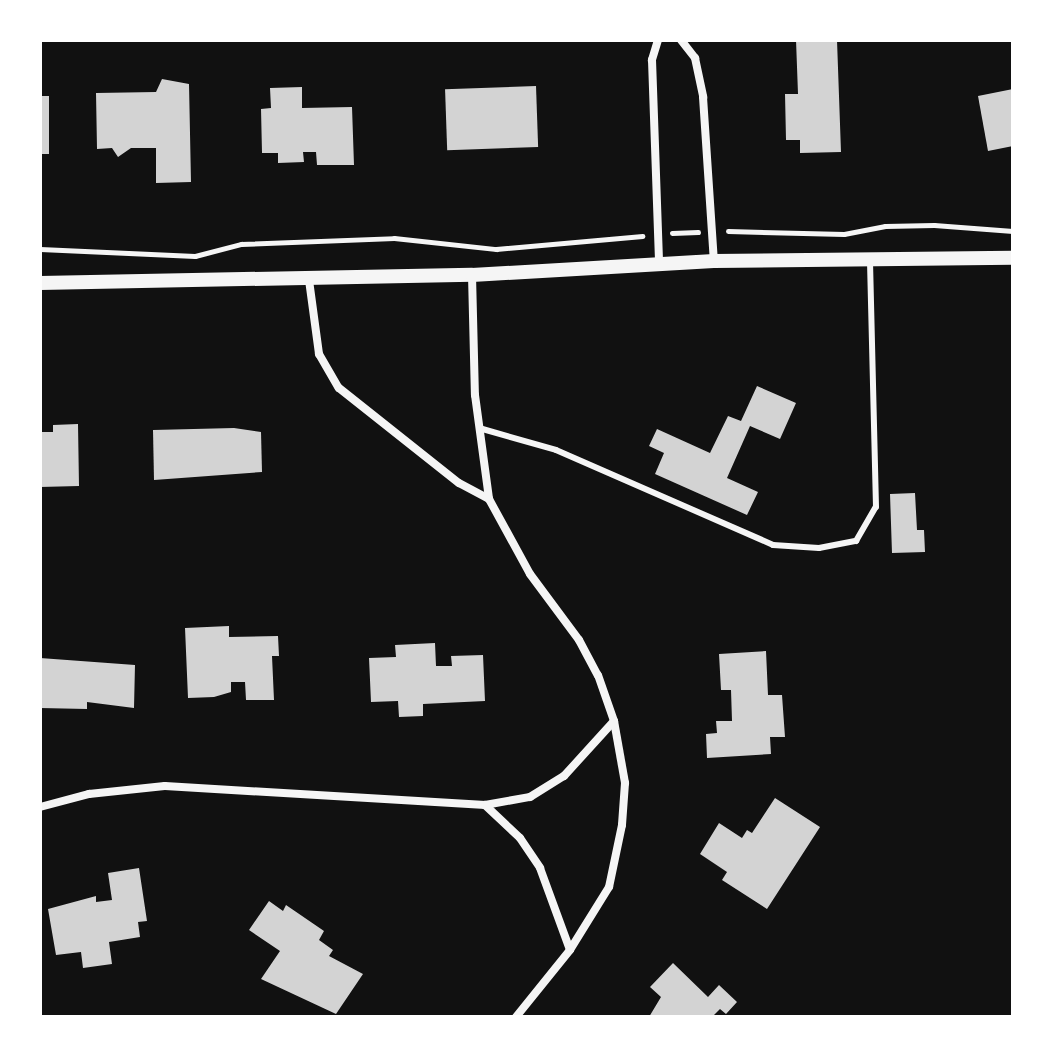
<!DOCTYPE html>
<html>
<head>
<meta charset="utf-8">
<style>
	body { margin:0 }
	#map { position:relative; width:1053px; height:1057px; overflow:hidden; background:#111; font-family:"Playfair Display",serif }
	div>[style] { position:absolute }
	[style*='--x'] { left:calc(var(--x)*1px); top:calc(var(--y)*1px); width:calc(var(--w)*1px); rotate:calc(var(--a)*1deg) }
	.building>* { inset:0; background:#d3d3d3; transform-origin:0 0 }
	.path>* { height:5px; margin:-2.5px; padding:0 2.5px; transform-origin:2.5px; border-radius:2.5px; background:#f5f5f5 }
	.service>* { height:6px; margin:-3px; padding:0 3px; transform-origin:3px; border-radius:3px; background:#f5f5f5 }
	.minor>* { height:8px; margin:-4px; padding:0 4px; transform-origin:4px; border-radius:4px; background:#f5f5f5 }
	.tertiary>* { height:14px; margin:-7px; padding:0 7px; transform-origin:7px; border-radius:7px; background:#f5f5f5 }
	span { translate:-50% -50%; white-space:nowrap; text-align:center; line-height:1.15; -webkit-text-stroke:8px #fff; paint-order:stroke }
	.frame { position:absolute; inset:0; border:42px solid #fff; pointer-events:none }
</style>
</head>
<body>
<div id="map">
	<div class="building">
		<div style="clip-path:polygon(796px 40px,837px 40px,841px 152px,800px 153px,800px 140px,786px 140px,785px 94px,798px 94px)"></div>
		<div style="clip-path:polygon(162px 79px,189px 84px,191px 182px,156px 183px,156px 148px,131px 148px,118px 157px,112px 148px,97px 149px,96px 93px,156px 92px)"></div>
		<div style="left:536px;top:86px;width:61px;height:91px;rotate:88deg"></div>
		<div style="clip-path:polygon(302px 87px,302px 108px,352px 107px,354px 165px,317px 165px,316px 152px,303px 152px,304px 162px,278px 163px,278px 153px,262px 153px,261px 109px,271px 108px,270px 88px)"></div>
		<div style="clip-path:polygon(1013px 89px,1013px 146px,988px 151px,978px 96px)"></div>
		<div style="left:40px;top:96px;width:9px;height:58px"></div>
		<div style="clip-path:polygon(757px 386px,796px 403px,780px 439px,750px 426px,727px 478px,758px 492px,747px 515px,655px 474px,664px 453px,649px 446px,657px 429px,710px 453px,728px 416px,741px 421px)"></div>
		<div style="clip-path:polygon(78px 424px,79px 486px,40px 487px,40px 432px,53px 432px,53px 425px)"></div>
		<div style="clip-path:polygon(234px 428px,261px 432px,262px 472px,154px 480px,153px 430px)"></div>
		<div style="clip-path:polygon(915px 493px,917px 530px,924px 530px,925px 552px,892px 553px,890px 494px)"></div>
		<div style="clip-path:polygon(229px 626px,229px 637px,278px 636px,279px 656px,272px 656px,274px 700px,246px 700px,245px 682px,231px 682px,231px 692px,214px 697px,188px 698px,185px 628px)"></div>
		<div style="clip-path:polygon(435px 643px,436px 666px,452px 666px,451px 656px,483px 655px,485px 701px,423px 704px,423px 716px,399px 717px,398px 701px,371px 702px,369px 658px,396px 657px,395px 645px)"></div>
		<div style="clip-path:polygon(766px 651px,768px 695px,782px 695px,785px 737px,770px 737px,771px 754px,707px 758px,706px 734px,717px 733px,716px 721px,732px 721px,731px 690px,721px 690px,719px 654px)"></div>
		<div style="clip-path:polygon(40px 658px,135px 665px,134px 708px,87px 702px,87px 709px,40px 708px)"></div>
		<div style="clip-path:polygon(775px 798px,820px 827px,767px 909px,722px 880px,727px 872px,700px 854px,719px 823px,742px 838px,747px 830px,752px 833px)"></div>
		<div style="clip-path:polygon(139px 868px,147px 921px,138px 922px,140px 937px,109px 942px,112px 964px,83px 968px,81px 952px,56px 955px,48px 909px,96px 896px,96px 902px,112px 900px,108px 873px)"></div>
		<div style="clip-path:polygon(269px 901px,283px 911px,286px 905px,324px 931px,319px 940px,333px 950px,329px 956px,363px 974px,336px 1014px,261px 979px,280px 951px,249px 930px)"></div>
		<div style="clip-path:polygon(673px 963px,708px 997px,719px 985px,737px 1002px,726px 1014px,720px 1009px,712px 1017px,649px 1017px,661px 997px,650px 987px)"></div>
	</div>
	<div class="path">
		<div style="--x:728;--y:231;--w:116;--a:1.5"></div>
		<div style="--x:844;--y:234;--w:42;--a:-11"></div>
		<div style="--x:885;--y:226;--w:49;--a:-1.2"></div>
		<div style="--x:934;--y:225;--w:79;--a:4.3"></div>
		<div style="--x:672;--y:233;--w:26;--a:-2"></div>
		<div style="--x:40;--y:249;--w:155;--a:2.6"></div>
		<div style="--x:195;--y:256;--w:48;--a:-14.6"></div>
		<div style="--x:241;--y:244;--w:153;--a:-2.2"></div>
		<div style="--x:394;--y:238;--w:103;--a:6.2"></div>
		<div style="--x:496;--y:249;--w:147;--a:-5.1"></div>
	</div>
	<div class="service">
		<div style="--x:479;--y:428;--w:80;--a:15.9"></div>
		<div style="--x:556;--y:450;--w:237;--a:23.6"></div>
		<div style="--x:773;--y:545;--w:46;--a:3.7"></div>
		<div style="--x:819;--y:548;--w:38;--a:-11"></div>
		<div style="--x:856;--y:541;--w:39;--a:-60"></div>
		<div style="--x:876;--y:507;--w:247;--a:-91.4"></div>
	</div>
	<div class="minor">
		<div style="--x:658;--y:40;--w:21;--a:107"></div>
		<div style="--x:652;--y:60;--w:204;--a:88"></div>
		<div style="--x:681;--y:40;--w:23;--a:52"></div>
		<div style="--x:695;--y:58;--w:40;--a:78"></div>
		<div style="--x:703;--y:97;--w:164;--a:86.2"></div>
		<div style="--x:472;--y:275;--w:120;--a:88.6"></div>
		<div style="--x:475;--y:395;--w:105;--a:82.3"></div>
		<div style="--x:489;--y:499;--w:85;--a:61.3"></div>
		<div style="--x:530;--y:574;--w:82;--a:53.4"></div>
		<div style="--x:579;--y:640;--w:40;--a:62"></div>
		<div style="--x:598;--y:675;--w:49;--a:70.8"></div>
		<div style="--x:614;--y:721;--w:63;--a:79.9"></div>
		<div style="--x:625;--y:783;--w:42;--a:94.1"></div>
		<div style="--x:622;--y:825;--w:63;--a:101.8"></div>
		<div style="--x:609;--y:887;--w:74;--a:121.8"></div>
		<div style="--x:570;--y:950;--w:86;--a:128.9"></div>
		<div style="--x:309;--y:280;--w:75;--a:82.3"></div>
		<div style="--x:319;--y:354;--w:39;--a:60"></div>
		<div style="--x:339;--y:388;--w:153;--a:38.4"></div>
		<div style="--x:459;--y:483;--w:34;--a:28"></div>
		<div style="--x:485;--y:805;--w:48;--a:43.3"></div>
		<div style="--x:520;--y:838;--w:36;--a:56"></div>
		<div style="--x:540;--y:868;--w:87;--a:69.9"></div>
		<div style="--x:40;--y:807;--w:51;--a:-14.9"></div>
		<div style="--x:89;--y:794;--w:76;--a:-6"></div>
		<div style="--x:165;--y:786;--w:321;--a:3.4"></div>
		<div style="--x:485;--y:805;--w:46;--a:-10.1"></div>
		<div style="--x:530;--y:797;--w:40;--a:-32"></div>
		<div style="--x:564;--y:776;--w:74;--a:-47.7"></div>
	</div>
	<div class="tertiary">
		<div style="--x:40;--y:283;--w:432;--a:-1.1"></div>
		<div style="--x:472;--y:275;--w:242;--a:-3.3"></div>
		<div style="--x:714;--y:261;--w:299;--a:-0.6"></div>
	</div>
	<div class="frame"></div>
</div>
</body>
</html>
